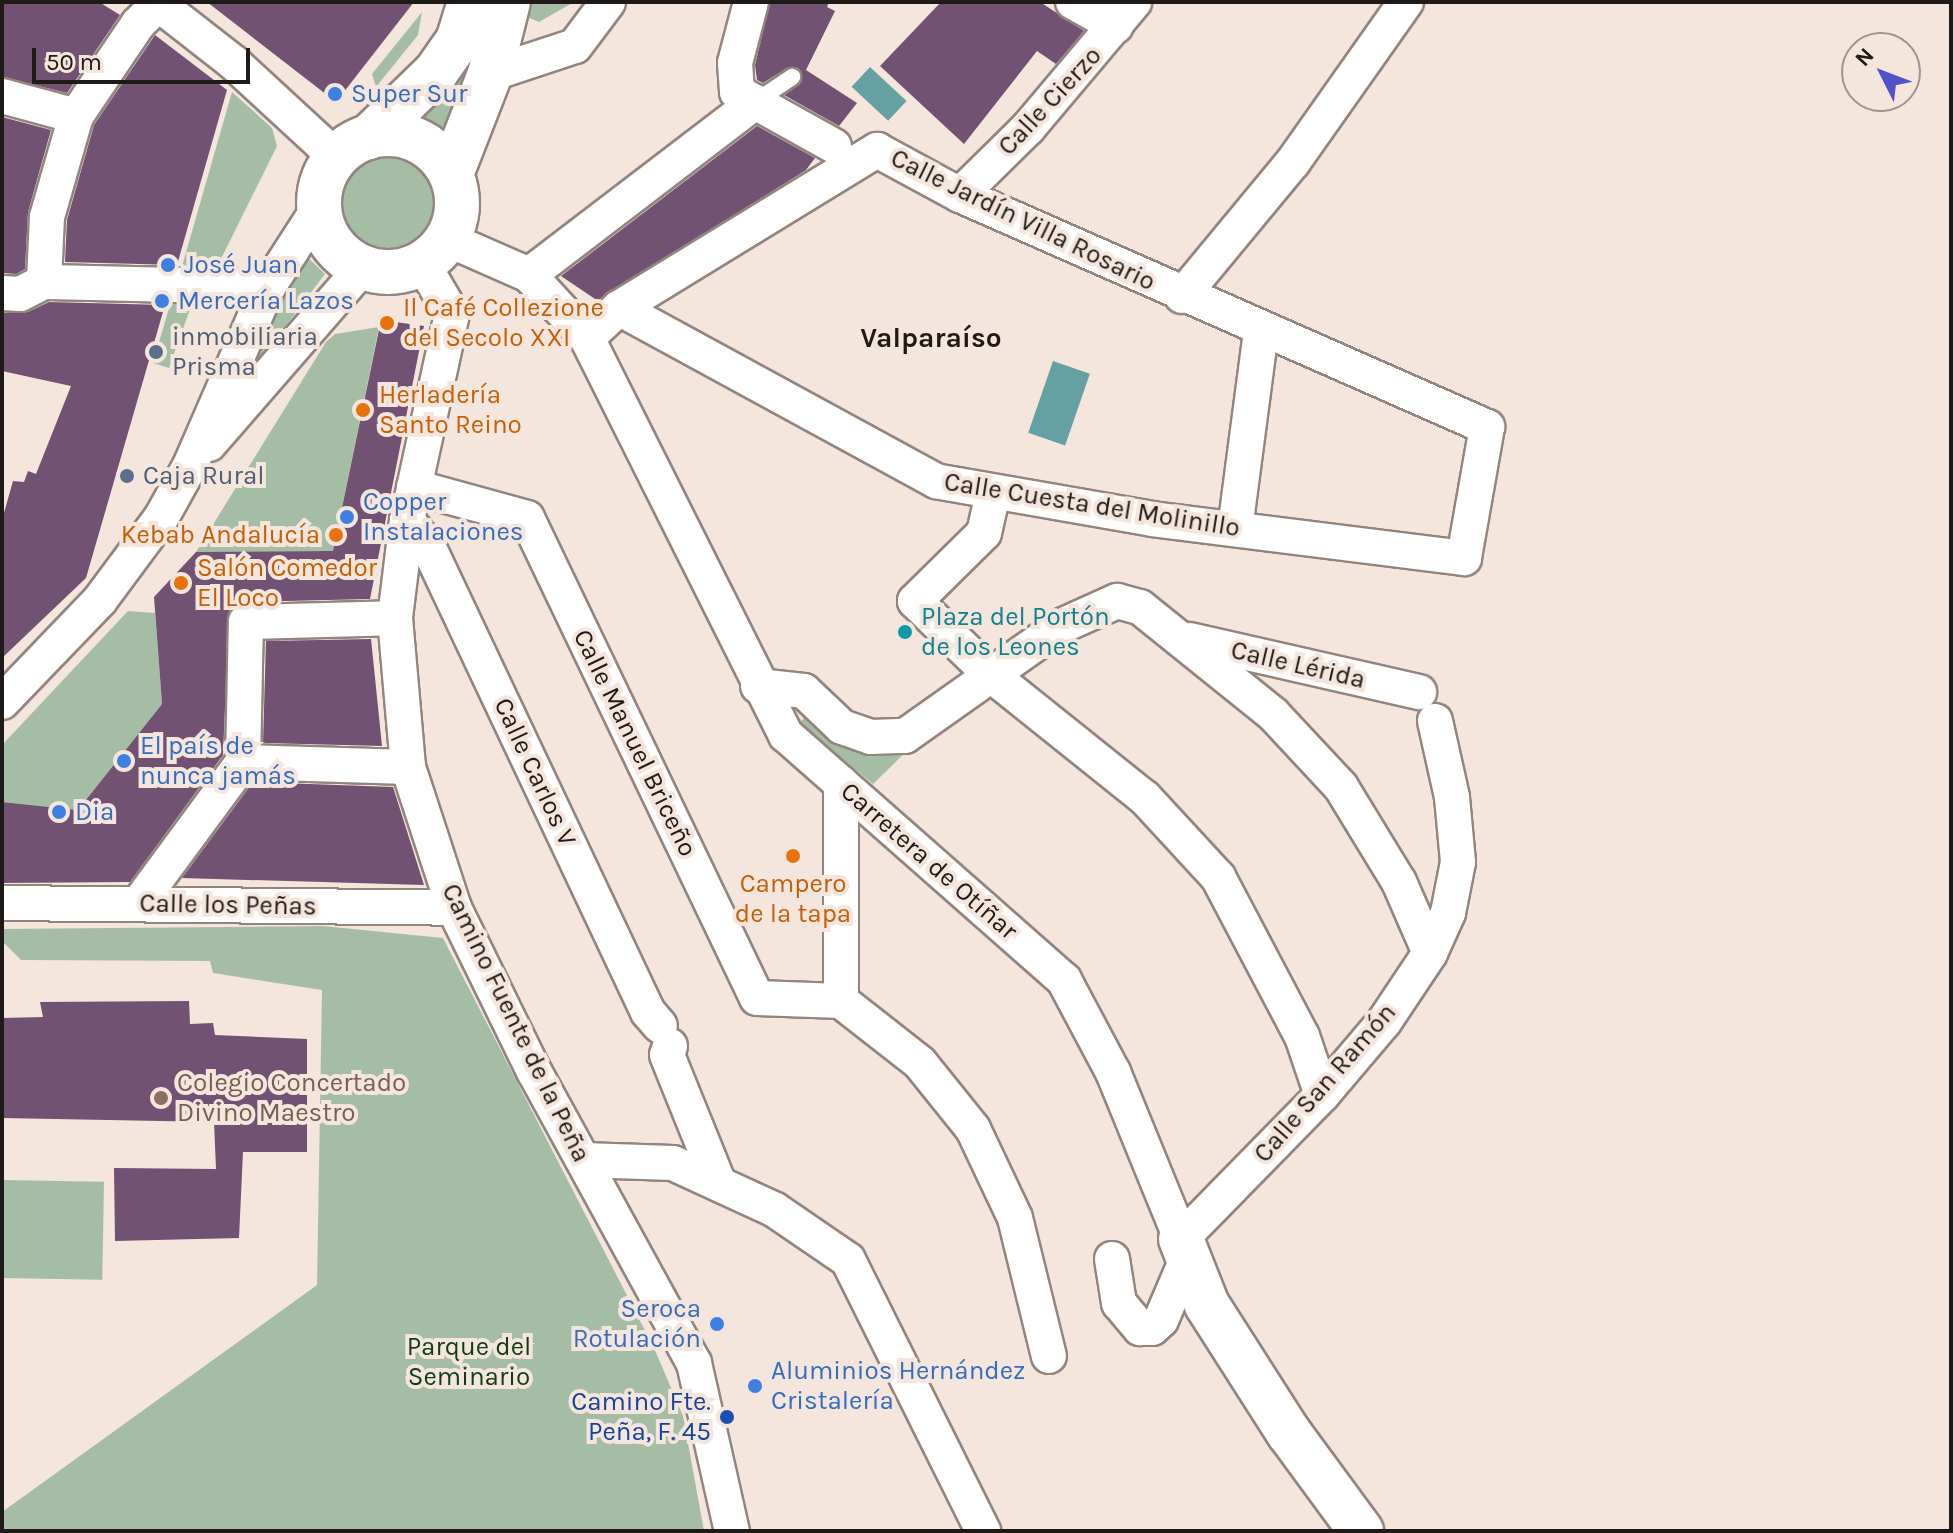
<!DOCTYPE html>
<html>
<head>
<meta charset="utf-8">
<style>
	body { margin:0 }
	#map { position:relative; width:1953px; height:1533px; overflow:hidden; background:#f4e5dd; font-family:Karla,sans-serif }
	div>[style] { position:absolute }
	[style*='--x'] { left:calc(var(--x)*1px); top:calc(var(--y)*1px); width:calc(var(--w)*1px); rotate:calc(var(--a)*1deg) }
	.green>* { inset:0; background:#a6bda5; transform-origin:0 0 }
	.round { border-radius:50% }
	.water>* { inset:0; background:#65a0a2; transform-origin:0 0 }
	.building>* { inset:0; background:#715272 }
	.roads { filter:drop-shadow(2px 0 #92857e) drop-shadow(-2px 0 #92857e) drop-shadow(0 2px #92857e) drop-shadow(0 -2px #92857e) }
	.lane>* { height:16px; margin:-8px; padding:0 8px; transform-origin:8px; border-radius:8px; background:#fff }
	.street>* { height:34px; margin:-17px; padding:0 17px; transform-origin:17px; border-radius:17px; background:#fff }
	.secondary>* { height:44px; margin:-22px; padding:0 22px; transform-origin:22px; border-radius:22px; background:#fff }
	.secondary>.ring { margin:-22px; padding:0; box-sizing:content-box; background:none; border:44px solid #fff; border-radius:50% }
	.dots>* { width:22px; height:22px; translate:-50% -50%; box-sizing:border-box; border:4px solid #f4e5dd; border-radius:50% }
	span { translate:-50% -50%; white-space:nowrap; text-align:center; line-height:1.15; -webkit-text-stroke:8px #f4e5dd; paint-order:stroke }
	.shop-label { font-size:26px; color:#366cbe }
	.left { translate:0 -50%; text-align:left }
	.right { translate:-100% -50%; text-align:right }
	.street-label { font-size:26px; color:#1f1a17 }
	.food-label { font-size:26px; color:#c56008 }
	.service-label { font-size:26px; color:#4e5e75 }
	.culture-label { font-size:26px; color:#0d838f }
	.education-label { font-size:26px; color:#785e54 }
	.park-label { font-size:26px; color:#0e3e0f }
	.transit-label { font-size:26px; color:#164399 }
	.neighbourhood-label { font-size:28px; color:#1f1a17; font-weight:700 }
	.frame { position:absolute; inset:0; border:4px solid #1f1a17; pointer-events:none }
	.north { position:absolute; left:1841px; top:32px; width:80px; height:80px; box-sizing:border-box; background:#f4e5dd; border:2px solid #9f948e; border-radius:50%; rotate:312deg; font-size:22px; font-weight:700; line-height:32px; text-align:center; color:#1f1a17 }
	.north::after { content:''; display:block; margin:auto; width:28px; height:36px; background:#5151c8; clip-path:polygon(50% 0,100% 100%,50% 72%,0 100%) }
	.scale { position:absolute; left:32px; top:48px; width:218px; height:36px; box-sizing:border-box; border:4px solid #1f1a17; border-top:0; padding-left:10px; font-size:24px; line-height:28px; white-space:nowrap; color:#1f1a17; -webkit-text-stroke:6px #f4e5dd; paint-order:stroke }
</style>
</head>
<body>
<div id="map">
	<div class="green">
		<div style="clip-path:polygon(530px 2px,574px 2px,539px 22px,527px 17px)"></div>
		<div style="clip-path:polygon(422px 12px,418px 35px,376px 87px,372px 74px)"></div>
		<div style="clip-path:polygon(483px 42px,453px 135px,415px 114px)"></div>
		<div style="clip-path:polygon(232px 92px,272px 128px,277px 146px,216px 269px,181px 270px)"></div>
		<div class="round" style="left:340px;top:157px;width:94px;height:94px"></div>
		<div style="clip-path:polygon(304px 254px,325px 274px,227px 403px)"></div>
		<div style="clip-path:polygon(171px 301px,190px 309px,169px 368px,153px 363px)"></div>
		<div style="clip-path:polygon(379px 327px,333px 551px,196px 552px,326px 342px,335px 334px)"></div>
		<div style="clip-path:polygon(128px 611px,155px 613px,162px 704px,78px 810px,2px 802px,2px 745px)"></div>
		<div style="clip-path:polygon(805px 717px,837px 741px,914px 744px,873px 784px,799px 723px)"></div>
		<div style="clip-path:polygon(323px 926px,443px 938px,654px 1348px,683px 1416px,704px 1531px,2px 1531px,2px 1512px,317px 1285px,322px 990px,213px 973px,210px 961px,21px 960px,2px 941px,2px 929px)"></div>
		<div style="left:2px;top:1180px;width:102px;height:98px;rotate:1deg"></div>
	</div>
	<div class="water">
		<div style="left:870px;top:67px;width:50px;height:27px;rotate:43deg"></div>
		<div style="left:1053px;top:361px;width:39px;height:76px;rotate:19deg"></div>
	</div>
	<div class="building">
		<div style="clip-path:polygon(2px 2px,99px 2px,120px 15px,67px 93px,2px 77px)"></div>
		<div style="clip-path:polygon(207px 2px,414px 2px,336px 102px)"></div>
		<div style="clip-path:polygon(770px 2px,829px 2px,827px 7px,835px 11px,806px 70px,857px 103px,839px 126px,784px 95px,802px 81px,797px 68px,787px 68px,763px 83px,757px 80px,755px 65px)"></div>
		<div style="clip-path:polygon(941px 2px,1040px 2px,1084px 31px,1056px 64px,1037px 51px,964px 144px,880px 66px)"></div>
		<div style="clip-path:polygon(155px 35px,227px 90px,177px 265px,65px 262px,67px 220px,94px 125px)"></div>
		<div style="clip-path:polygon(2px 117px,51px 130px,28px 212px,25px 269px,16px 274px,2px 273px)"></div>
		<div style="clip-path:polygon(757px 126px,815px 158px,806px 170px,598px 301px,561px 276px)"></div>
		<div style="clip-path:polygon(49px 302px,165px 305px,86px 578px,2px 658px,2px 520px,13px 481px,24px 482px,28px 471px,36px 474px,71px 386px,2px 371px,2px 313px,28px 312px)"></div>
		<div style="clip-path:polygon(381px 320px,424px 326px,370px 599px,245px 602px,229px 611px,223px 755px,130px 882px,2px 883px,2px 802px,78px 810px,162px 704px,154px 597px,196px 552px,333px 551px)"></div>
		<div style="clip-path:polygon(371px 639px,382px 746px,263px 743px,266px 641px)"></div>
		<div style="clip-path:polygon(253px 782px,393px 787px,424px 885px,182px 878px)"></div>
		<div style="clip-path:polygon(189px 1001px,190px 1024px,213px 1023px,215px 1035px,307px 1039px,307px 1152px,243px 1152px,239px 1238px,115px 1241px,114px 1168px,216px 1169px,214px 1122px,2px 1118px,2px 1018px,43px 1017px,40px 1002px)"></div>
	</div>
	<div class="roads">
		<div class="lane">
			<div style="--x:755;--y:102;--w:45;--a:-34"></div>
		</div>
		<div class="street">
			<div style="--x:156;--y:2;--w:99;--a:38"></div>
			<div style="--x:234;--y:63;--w:139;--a:42.7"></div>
			<div style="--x:751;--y:2;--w:63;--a:104.7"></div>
			<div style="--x:735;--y:63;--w:29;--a:86"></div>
			<div style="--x:737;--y:92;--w:111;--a:29.1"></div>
			<div style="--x:1073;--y:2;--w:49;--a:29.2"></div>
			<div style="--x:490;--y:74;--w:89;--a:-18.2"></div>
			<div style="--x:575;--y:46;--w:55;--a:-53.1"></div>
			<div style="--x:2;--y:96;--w:77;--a:15.1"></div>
			<div style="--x:960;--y:195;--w:95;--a:-44.6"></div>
			<div style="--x:1028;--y:128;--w:165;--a:-49.9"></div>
			<div style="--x:447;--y:239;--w:90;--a:23.7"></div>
			<div style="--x:529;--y:275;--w:86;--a:47.4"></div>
			<div style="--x:587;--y:338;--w:444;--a:63.4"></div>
			<div style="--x:786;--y:735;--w:371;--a:41.4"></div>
			<div style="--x:1064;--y:980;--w:104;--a:62"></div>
			<div style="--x:1113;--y:1072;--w:180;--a:67.8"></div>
			<div style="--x:1181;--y:1239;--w:202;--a:-45.6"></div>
			<div style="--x:1322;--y:1095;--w:96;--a:-49.7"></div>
			<div style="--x:1384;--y:1022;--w:83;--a:-56.3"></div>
			<div style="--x:1430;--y:953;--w:44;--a:-65.8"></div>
			<div style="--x:1448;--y:913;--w:52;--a:-78.9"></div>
			<div style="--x:1458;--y:862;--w:65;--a:-95.3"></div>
			<div style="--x:1452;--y:797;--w:78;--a:-102.6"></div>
			<div style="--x:422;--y:263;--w:59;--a:59.5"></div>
			<div style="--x:452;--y:314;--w:211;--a:102.3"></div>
			<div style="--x:407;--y:520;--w:99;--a:97"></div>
			<div style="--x:395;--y:618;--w:150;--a:85"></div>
			<div style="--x:408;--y:767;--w:148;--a:71.9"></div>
			<div style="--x:454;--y:908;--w:182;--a:63.9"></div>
			<div style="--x:534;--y:1071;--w:333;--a:61.3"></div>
			<div style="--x:694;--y:1363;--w:172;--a:77.3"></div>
			<div style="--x:529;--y:275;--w:285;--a:-37.4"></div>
			<div style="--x:44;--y:282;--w:65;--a:-87.4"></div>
			<div style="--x:47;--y:217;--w:105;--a:-74"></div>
			<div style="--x:76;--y:116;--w:111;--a:-56"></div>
			<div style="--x:138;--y:24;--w:28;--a:-45"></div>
			<div style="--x:2;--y:293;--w:18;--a:3"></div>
			<div style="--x:20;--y:294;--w:27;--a:-27"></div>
			<div style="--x:44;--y:282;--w:224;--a:1.3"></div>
			<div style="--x:1182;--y:296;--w:174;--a:-50.4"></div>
			<div style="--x:1293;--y:162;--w:196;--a:-54.8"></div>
			<div style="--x:587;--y:338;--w:44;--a:-43.2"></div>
			<div style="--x:619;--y:308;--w:303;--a:-31.5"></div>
			<div style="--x:877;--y:150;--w:94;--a:28.5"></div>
			<div style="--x:960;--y:195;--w:576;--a:23.76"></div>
			<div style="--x:1487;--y:427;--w:133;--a:100"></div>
			<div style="--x:1464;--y:558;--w:313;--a:-172.9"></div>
			<div style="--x:1153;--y:519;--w:220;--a:-170.1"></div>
			<div style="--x:936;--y:481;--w:361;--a:-151.4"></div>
			<div style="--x:209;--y:444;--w:233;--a:-49"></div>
			<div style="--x:414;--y:487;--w:117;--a:15.3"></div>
			<div style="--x:527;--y:518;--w:532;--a:64.4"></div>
			<div style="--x:757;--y:998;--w:84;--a:2"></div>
			<div style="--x:841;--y:1001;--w:100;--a:38.1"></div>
			<div style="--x:920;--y:1063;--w:85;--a:51.2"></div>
			<div style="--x:973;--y:1129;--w:98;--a:64.7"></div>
			<div style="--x:1015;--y:1218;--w:142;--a:76.2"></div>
			<div style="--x:993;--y:493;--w:41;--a:102.7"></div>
			<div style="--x:984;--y:533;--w:97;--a:135.4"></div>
			<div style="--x:915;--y:601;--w:105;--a:44.2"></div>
			<div style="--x:990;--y:674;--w:198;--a:38.7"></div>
			<div style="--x:1145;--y:798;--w:108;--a:47.3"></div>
			<div style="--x:1218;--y:877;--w:180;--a:62.2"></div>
			<div style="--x:1302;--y:1036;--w:62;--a:71.3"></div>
			<div style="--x:407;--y:520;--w:33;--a:51"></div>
			<div style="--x:428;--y:546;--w:515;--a:64.73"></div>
			<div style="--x:648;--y:1012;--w:18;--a:49"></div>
			<div style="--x:1235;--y:529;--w:200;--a:-82.5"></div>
			<div style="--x:1190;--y:640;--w:235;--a:12.8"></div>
			<div style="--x:758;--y:686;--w:46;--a:6.2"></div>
			<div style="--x:804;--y:691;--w:52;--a:43.5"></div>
			<div style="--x:842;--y:727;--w:31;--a:19"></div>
			<div style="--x:871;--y:737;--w:34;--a:-2"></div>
			<div style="--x:905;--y:736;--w:189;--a:-35.3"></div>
			<div style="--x:1059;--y:627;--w:64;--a:-24.1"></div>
			<div style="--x:1117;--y:601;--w:24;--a:15"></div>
			<div style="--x:1140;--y:607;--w:171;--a:38.8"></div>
			<div style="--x:1273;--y:714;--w:100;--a:47"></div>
			<div style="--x:1341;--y:787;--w:111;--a:58.6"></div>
			<div style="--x:1399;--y:882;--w:77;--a:66.4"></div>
			<div style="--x:2;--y:702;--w:141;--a:-46.1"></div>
			<div style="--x:100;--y:600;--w:102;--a:-53.4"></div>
			<div style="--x:161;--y:518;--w:60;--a:-60.9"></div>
			<div style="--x:190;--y:466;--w:195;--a:-66.5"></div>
			<div style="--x:268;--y:287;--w:94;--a:-57.2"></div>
			<div style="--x:243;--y:762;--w:165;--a:1.7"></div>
			<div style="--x:2;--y:903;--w:452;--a:0.6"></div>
			<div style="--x:139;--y:903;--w:175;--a:-53.6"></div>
			<div style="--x:243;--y:762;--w:140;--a:-88.8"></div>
			<div style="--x:246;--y:622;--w:149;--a:-1.5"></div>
			<div style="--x:841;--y:1001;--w:218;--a:-90"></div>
			<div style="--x:670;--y:1046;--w:9;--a:108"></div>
			<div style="--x:667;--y:1055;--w:139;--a:68"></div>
			<div style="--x:583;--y:1160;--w:90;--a:1.9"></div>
			<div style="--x:673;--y:1163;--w:112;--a:24.7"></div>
			<div style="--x:775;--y:1210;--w:88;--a:34.4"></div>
			<div style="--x:848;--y:1260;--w:303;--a:63.5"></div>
			<div style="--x:1112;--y:1259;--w:45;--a:81"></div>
			<div style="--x:1119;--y:1303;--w:33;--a:50"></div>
			<div style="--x:1140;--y:1328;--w:12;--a:0"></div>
			<div style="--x:1152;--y:1328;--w:12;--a:-42"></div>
			<div style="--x:1161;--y:1320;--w:66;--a:-66.9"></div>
		</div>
		<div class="secondary">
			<div class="ring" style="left:319px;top:134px;width:94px;height:94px"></div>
			<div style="--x:369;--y:137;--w:93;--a:-44.1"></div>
			<div style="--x:436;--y:72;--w:38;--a:-55"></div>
			<div style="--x:458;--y:41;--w:41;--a:-72.9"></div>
			<div style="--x:451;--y:174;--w:107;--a:-68.7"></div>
			<div style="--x:490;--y:74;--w:74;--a:-76"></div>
			<div style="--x:1181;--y:1239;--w:71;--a:68.5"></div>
			<div style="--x:1207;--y:1305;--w:152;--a:57.4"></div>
			<div style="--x:1289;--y:1433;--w:122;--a:53.7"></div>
		</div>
	</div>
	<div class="dots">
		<div style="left:335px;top:94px;background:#3f7fe0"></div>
		<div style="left:168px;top:265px;background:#3f7fe0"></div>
		<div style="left:162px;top:301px;background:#3f7fe0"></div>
		<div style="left:387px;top:323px;background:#e8710a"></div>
		<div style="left:156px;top:352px;background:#5c6f8a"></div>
		<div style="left:363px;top:410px;background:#e8710a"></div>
		<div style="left:127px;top:476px;background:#5c6f8a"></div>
		<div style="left:347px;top:517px;background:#3f7fe0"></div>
		<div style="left:336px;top:535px;background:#e8710a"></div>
		<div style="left:181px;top:583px;background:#e8710a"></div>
		<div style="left:905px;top:632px;background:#0f9aa8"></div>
		<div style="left:124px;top:761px;background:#3f7fe0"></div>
		<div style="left:59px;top:812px;background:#3f7fe0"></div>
		<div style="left:793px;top:856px;background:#e8710a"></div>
		<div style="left:161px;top:1098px;background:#8d6e63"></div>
		<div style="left:717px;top:1324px;background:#3f7fe0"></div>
		<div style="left:755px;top:1386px;background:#3f7fe0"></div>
		<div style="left:727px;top:1417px;background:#1a4fb4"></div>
	</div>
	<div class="shop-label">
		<span class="left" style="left:351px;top:94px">Super Sur</span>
		<span class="left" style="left:184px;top:265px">José Juan</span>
		<span class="left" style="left:178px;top:301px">Mercería Lazos</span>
		<span class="left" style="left:363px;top:517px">Copper<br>Instalaciones</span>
		<span class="left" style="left:140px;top:761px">El país de<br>nunca jamás</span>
		<span class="left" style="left:75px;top:812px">Dia</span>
		<span class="right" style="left:701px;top:1324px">Seroca<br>Rotulación</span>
		<span class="left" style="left:771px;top:1386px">Aluminios Hernández<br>Cristalería</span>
	</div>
	<div class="street-label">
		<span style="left:1050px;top:101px;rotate:-47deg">Calle Cierzo</span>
		<span style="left:1023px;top:220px;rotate:26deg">Calle Jardín Villa Rosario</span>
		<span style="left:1092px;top:505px;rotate:9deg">Calle Cuesta del Molinillo</span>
		<span style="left:1298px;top:665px;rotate:13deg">Calle Lérida</span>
		<span style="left:635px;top:743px;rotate:64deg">Calle Manuel Briceño</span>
		<span style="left:535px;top:772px;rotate:65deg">Calle Carlos V</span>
		<span style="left:929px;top:861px;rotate:41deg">Carretera de Otíñar</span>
		<span style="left:228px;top:905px;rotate:1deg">Calle los Peñas</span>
		<span style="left:516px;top:1023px;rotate:64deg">Camino Fuente de la Peña</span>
		<span style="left:1325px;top:1083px;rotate:-49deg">Calle San Ramón</span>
	</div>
	<div class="food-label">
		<span class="left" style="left:403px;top:323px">Il Café Collezione<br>del Secolo XXI</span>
		<span class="left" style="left:379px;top:410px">Herladería<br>Santo Reino</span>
		<span class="right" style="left:320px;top:535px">Kebab Andalucía</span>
		<span class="left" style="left:197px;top:583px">Salón Comedor<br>El Loco</span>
		<span style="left:793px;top:899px">Campero<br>de la tapa</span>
	</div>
	<div class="service-label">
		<span class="left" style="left:172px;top:352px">inmobiliaria<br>Prisma</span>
		<span class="left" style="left:143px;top:476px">Caja Rural</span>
	</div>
	<div class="culture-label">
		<span class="left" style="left:921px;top:632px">Plaza del Portón<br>de los Leones</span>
	</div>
	<div class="education-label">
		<span class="left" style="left:177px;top:1098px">Colegio Concertado<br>Divino Maestro</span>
	</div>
	<div class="park-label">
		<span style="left:469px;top:1362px">Parque del<br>Seminario</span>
	</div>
	<div class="transit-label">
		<span class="right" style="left:711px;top:1417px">Camino Fte.<br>Peña, F. 45</span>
	</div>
	<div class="neighbourhood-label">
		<span style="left:931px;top:338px">Valparaíso</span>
	</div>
	<div class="frame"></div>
	<div class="north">N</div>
	<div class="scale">50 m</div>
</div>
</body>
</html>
